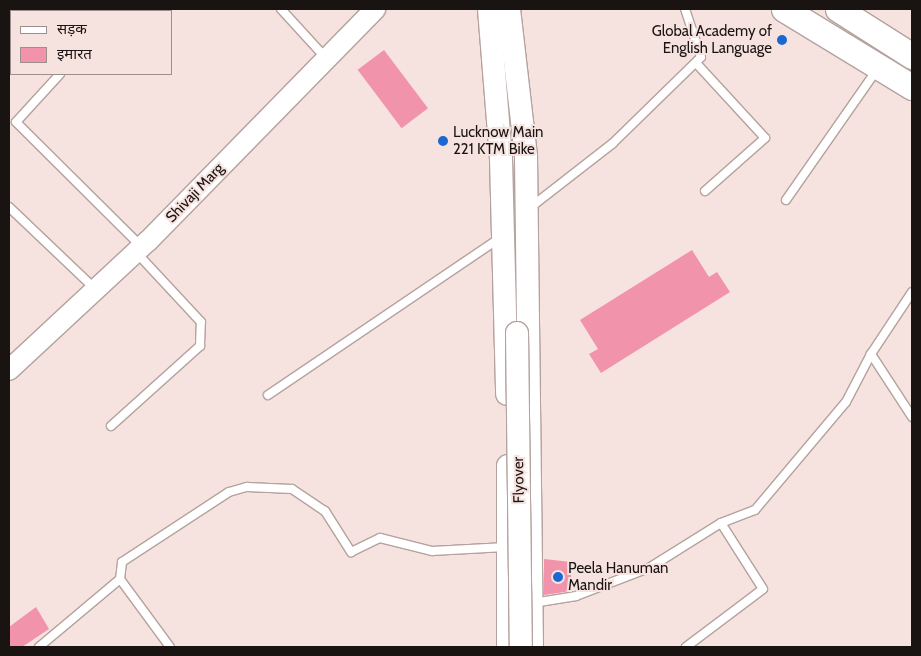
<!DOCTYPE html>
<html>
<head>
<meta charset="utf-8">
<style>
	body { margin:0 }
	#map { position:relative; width:921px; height:656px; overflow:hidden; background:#f6e2de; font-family:Cabin,"Noto Sans Devanagari",sans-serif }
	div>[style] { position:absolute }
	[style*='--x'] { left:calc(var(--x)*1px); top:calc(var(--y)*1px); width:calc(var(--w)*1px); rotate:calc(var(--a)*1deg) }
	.building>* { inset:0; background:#f193ab; transform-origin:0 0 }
	.roads { filter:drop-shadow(1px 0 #b4a29e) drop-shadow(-1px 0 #b4a29e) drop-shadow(0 1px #b4a29e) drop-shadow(0 -1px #b4a29e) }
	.service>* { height:8px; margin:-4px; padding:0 4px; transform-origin:4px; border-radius:4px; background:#fff }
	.tertiary>* { height:20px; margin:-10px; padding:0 10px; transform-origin:10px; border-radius:10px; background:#fff }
	.secondary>* { height:22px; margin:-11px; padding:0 11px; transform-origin:11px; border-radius:11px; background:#fff }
	.primary>* { height:25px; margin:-12.5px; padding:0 12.5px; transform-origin:12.5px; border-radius:12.5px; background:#fff }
	.bridges { filter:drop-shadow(1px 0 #b4a29e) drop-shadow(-1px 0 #b4a29e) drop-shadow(0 1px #b4a29e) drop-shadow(0 -1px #b4a29e) }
	.secondary-bridge>* { height:22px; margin:-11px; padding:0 11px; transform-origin:11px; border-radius:11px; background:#fff }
	.dots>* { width:14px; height:14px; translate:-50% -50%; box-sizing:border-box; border:2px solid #f6e2de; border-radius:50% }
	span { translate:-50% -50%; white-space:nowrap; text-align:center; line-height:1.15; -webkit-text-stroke:4px #f6e2de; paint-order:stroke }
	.poi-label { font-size:15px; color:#191312 }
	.right { translate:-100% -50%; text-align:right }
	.left { translate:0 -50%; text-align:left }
	.street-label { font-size:15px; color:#191312 }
	.frame { position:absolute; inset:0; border:10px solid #191312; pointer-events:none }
	.legend { position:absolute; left:10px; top:10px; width:162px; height:65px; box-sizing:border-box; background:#f6e2de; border:1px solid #9e8f8c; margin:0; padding:6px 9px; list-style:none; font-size:15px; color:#191312 }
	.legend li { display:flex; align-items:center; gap:10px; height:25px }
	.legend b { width:25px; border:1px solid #9e8f8c }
</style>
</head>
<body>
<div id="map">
	<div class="building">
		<div style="left:384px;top:50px;width:73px;height:33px;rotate:53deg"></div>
		<div style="clip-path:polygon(692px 250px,709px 277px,717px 272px,730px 292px,601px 373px,589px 354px,598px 349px,580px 320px)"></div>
		<div style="clip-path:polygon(544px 559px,571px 562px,571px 591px,544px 595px)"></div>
		<div style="clip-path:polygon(36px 607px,49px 629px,22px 647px,9px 647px,9px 627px)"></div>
	</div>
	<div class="roads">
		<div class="service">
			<div style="--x:281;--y:9;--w:65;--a:47.5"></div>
			<div style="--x:117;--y:11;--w:3;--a:-45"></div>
			<div style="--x:696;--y:63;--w:102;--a:47.4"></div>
			<div style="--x:765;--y:138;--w:80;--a:138.5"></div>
			<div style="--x:60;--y:74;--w:65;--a:132.5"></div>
			<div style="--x:16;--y:122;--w:175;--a:44.8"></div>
			<div style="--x:786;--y:200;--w:161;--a:-55.1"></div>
			<div style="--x:9;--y:207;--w:117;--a:43.6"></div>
			<div style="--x:531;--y:207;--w:103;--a:-37.9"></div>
			<div style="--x:612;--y:144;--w:124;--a:-44.3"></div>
			<div style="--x:701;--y:57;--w:51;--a:-108.4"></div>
			<div style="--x:871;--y:354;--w:75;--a:56.9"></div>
			<div style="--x:268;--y:395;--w:280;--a:-34.1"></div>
			<div style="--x:111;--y:426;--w:120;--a:-42"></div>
			<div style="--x:200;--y:346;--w:24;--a:-88"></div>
			<div style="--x:201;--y:322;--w:96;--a:-132.9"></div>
			<div style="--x:120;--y:579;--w:84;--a:53.7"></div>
			<div style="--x:533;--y:603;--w:44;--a:-9.2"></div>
			<div style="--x:576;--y:596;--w:78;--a:-21"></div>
			<div style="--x:649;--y:568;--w:85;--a:-32"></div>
			<div style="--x:721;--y:523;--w:36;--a:-21"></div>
			<div style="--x:755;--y:510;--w:141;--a:-49.9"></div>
			<div style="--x:846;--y:402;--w:54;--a:-62.5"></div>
			<div style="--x:871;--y:354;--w:74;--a:-56.5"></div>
			<div style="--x:39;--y:647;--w:106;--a:-40"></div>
			<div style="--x:120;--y:579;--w:17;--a:-83"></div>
			<div style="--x:122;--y:562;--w:128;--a:-33.2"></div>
			<div style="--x:229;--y:492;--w:19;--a:-16"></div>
			<div style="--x:247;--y:487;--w:45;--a:2.5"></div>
			<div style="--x:292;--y:489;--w:40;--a:34"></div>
			<div style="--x:325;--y:511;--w:49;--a:57.6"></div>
			<div style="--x:351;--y:552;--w:32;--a:-26"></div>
			<div style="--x:380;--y:538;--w:54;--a:14"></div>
			<div style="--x:432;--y:551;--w:74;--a:-3.1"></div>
			<div style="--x:686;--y:647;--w:96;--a:-37"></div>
			<div style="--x:763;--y:589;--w:78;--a:-122.5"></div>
		</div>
		<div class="tertiary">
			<div style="--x:9;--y:370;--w:190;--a:-42.9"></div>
			<div style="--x:148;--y:241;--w:325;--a:-45.6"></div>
		</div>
		<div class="secondary">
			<div style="--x:489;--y:9;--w:150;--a:85.4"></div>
			<div style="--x:501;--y:159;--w:235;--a:88.5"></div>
			<div style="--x:509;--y:9;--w:149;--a:83.4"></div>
			<div style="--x:526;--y:157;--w:490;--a:89.3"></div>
			<div style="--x:508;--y:466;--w:181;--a:90"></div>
		</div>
		<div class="primary">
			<div style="--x:784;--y:9;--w:150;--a:31.4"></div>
			<div style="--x:838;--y:9;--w:88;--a:32.4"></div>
		</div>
	</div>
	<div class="bridges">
		<div class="secondary-bridge">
			<div style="--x:517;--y:333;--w:314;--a:89.3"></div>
		</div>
	</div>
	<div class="dots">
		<div style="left:782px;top:40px;background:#1b68d2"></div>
		<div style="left:443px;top:141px;background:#1b68d2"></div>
		<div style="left:558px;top:577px;background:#1b68d2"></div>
	</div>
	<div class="poi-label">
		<span class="right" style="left:772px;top:40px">Global Academy of<br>English Language</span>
		<span class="left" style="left:453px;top:141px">Lucknow Main<br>221 KTM Bike</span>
		<span class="left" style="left:568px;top:577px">Peela Hanuman<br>Mandir</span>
	</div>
	<div class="street-label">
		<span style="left:195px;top:193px;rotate:-46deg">Shivaji Marg</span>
		<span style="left:519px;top:480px;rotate:-91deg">Flyover</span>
	</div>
	<div class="frame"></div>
	<ul class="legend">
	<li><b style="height:6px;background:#fff"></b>सड़क</li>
	<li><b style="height:14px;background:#f193ab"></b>इमारत</li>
	</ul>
</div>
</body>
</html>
